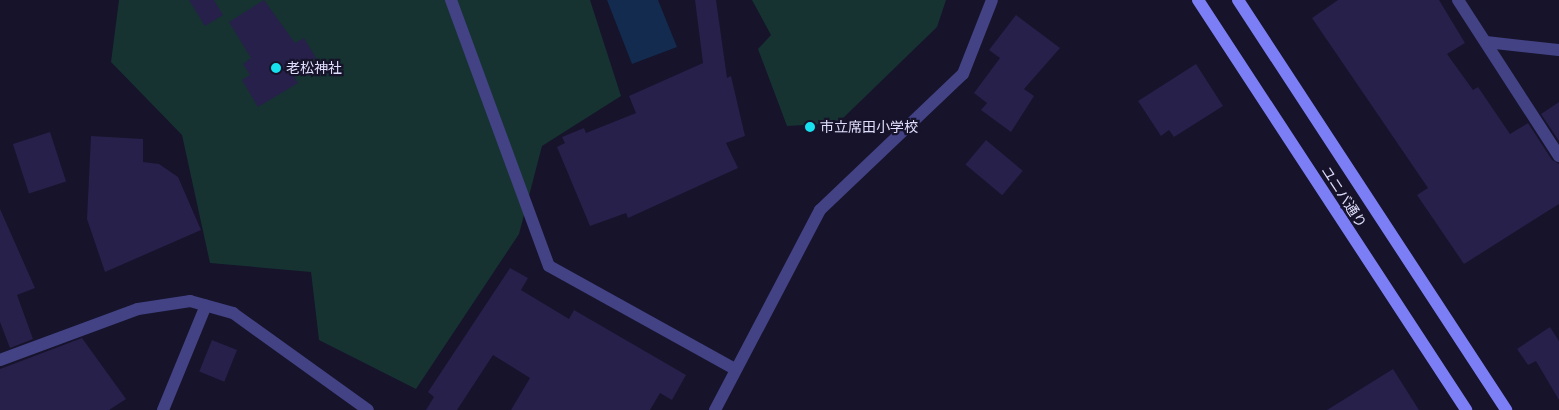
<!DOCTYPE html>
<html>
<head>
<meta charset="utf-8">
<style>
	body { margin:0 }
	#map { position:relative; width:1559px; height:410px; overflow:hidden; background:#16132a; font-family:Arial,"Noto Sans JP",sans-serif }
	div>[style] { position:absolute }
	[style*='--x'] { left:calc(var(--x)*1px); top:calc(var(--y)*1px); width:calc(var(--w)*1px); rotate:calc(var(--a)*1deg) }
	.green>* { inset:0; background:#163331 }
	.water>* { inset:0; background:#132b4e }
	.building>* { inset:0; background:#27204a; transform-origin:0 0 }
	.street>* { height:12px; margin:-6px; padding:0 6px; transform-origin:6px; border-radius:6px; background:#424285 }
	.secondary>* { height:12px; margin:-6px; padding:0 6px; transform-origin:6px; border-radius:6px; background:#7c7ef6 }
	.dots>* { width:14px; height:14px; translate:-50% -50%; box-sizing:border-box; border:2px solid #16132a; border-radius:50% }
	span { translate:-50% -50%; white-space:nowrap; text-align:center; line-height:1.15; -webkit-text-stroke:4.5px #16132a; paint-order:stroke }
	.poi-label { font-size:14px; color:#e0defd }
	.left { translate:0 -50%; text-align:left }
	.street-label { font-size:14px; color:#e0defd }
</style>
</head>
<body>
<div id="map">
	<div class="green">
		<div style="clip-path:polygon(119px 0,590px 0,621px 96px,542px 146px,519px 234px,416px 389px,319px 340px,311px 272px,210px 263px,182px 135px,111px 62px)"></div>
		<div style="clip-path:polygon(752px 0,946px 0,937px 27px,838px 123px,787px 126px,758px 49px,771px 35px)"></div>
	</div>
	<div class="water">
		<div style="clip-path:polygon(607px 0,658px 0,677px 47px,632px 64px)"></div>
	</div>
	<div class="building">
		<div style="clip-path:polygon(189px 0,214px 0,223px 15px,205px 26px)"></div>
		<div style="clip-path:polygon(264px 0,295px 43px,304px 38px,316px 58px,292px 73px,298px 83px,258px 107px,242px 80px,250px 75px,243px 64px,251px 58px,229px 22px)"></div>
		<div style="clip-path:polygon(695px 0,716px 0,727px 78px,731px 76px,745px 136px,726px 143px,738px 168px,628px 218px,626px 213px,590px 226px,557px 147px,565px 143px,562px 137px,584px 128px,586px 133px,636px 113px,629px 96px,703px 63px)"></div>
		<div style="clip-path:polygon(1338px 0,1439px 0,1465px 43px,1447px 54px,1473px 90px,1478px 87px,1510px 134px,1528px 123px,1552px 160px,1559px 164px,1559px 204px,1464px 264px,1417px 195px,1428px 188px,1312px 18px)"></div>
		<div style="clip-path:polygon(1016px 15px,1060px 48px,1024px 89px,1034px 96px,1011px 132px,981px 110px,987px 103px,974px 93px,1000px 58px,989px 50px)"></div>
		<div style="clip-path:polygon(1196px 64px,1223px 106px,1174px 137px,1169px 130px,1161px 136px,1138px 101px)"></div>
		<div style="clip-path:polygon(1559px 102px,1559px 141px,1541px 114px)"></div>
		<div style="left:50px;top:132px;width:52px;height:39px;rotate:72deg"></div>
		<div style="clip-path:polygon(91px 136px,143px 139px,143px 162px,159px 164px,178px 177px,201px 230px,105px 272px,87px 219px)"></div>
		<div style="left:986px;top:140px;width:48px;height:32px;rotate:40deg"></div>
		<div style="clip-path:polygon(0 209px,35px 288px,17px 295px,33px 339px,10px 348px,0 322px)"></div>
		<div style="clip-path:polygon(510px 268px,528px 278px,521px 290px,569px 319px,574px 310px,686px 375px,672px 400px,660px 393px,650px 410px,511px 410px,530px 378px,493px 355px,457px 410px,426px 410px,434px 397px,428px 392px)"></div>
		<div style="clip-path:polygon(1550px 327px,1559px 341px,1559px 400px,1536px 361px,1528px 365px,1517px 349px)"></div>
		<div style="clip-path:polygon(82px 338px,126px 399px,109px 410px,0 410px,0 369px)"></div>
		<div style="left:212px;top:340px;width:27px;height:34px;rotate:22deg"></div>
		<div style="clip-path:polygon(1393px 369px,1419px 410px,1327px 410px)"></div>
	</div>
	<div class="street">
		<div style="--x:451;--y:0;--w:283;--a:69.8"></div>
		<div style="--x:549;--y:266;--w:213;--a:29"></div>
		<div style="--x:1458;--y:0;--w:186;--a:57.1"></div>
		<div style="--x:1486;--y:42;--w:73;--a:6.3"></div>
		<div style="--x:0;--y:360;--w:147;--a:-20.3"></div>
		<div style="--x:138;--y:309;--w:53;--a:-8.7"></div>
		<div style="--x:190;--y:301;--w:45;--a:15.6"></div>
		<div style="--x:233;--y:313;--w:166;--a:35.7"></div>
		<div style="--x:163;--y:410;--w:113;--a:-67.7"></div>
		<div style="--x:715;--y:410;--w:226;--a:-62.3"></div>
		<div style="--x:820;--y:210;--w:197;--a:-43.6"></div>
		<div style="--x:963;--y:74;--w:79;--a:-68.6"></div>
	</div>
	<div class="secondary">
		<div style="--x:1198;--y:0;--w:490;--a:56.8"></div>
		<div style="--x:1238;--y:0;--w:490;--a:56.8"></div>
	</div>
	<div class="dots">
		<div style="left:276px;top:68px;background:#18e1ef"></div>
		<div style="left:810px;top:127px;background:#18e1ef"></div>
	</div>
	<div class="poi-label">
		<span class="left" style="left:286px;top:68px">老松神社</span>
		<span class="left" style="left:820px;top:127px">市立席田小学校</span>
	</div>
	<div class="street-label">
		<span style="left:1344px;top:197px;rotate:57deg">ユニバ通り</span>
	</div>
</div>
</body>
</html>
